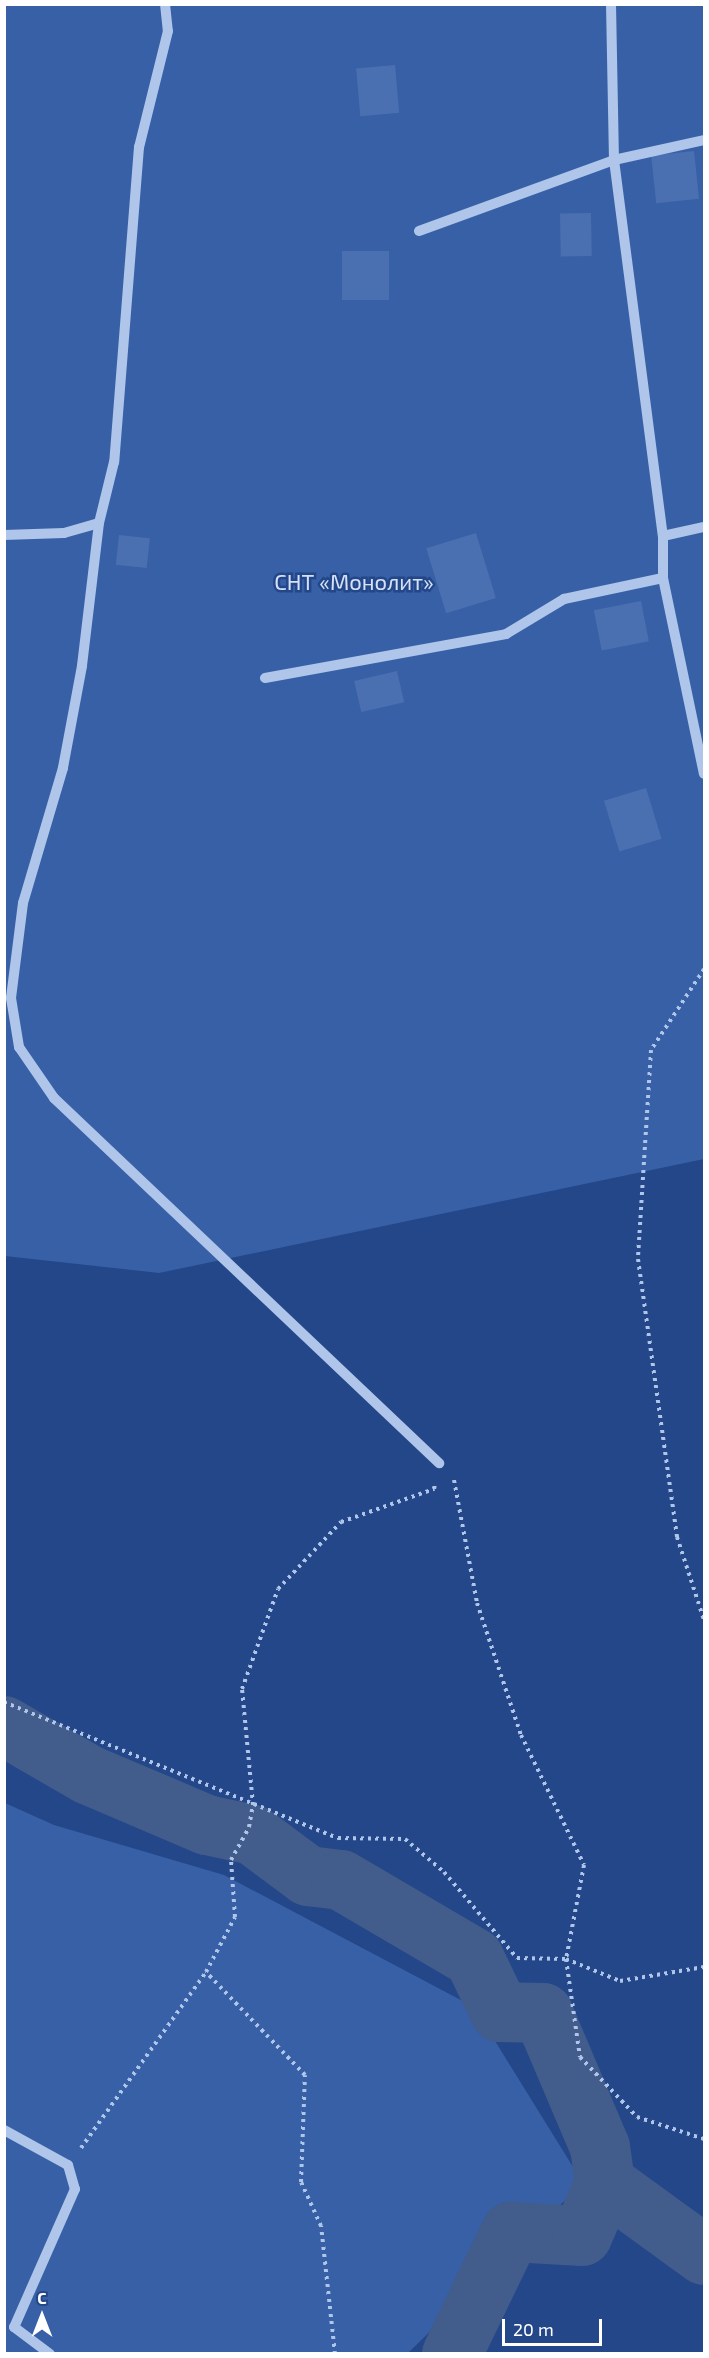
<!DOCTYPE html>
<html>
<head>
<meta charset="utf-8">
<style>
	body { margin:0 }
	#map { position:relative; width:709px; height:2358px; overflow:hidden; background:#234789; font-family:"Exo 2",sans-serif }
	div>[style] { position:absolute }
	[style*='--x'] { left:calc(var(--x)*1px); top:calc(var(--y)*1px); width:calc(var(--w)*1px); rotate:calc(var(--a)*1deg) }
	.green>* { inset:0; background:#3760a6 }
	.river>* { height:60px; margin:-30px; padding:0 30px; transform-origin:30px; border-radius:30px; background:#425c8c }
	.building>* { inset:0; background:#4b70b1; transform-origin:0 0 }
	.path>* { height:4px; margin-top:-2px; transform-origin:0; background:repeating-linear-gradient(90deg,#afc5ea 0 3px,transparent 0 7.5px) }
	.minor>* { height:10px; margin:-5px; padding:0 5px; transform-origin:5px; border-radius:5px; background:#afc5ea }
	span { translate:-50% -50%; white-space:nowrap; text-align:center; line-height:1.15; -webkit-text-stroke:5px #234789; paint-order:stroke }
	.park-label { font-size:22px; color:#d4e1f7 }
	.frame { position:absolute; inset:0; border:6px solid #fff; pointer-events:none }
	.north { position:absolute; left:12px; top:2286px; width:60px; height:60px; -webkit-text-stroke:4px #234789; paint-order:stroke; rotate:0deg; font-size:16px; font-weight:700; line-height:24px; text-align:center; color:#fff }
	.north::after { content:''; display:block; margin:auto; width:21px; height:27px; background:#fff; clip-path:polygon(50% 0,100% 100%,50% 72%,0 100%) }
	.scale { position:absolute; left:502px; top:2319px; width:100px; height:27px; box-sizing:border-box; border:3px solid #fff; border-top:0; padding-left:8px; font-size:18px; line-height:21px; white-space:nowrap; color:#fff; -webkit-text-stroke:4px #234789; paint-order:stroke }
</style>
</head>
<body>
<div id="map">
	<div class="green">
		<div style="clip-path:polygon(5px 5px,704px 5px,704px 1159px,159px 1273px,5px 1256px)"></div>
		<div style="clip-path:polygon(5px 1803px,54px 1825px,224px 1875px,474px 2007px,583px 2183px,408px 2353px,5px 2354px)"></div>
	</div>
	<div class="river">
		<div style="--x:4;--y:1726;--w:98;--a:30"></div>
		<div style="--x:89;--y:1775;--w:128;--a:23"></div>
		<div style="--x:207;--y:1825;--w:47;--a:12.3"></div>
		<div style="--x:253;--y:1835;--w:69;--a:36.7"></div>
		<div style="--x:308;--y:1876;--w:33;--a:7"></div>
		<div style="--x:341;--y:1880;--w:154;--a:30.4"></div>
		<div style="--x:474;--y:1958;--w:60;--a:64.3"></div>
		<div style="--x:500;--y:2012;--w:43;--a:1.3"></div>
		<div style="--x:543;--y:2013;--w:146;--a:67"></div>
		<div style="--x:600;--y:2147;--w:36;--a:82"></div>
		<div style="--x:605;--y:2183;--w:122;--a:36"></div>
		<div style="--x:452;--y:2354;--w:136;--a:-64.2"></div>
		<div style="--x:511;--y:2232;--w:71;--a:3.2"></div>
		<div style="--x:582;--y:2236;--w:58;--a:-66.5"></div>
	</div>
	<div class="building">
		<div style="left:395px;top:65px;width:48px;height:39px;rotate:85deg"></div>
		<div style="left:694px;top:151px;width:48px;height:43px;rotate:84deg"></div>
		<div style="left:591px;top:213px;width:43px;height:31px;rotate:89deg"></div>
		<div style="left:342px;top:251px;width:47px;height:49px"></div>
		<div style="left:476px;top:533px;width:68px;height:52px;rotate:73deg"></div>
		<div style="left:119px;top:535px;width:31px;height:30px;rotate:6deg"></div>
		<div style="left:641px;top:601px;width:41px;height:48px;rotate:79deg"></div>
		<div style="left:397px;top:671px;width:32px;height:44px;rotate:77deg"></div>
		<div style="left:646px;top:788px;width:53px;height:44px;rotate:73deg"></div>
	</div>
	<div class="path">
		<div style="--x:704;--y:969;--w:97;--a:123.2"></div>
		<div style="--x:651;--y:1050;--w:209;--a:93.6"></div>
		<div style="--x:638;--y:1259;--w:281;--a:82"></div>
		<div style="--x:677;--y:1537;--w:87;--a:72"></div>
		<div style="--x:454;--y:1480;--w:125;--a:79.4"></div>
		<div style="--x:477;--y:1603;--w:139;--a:71.6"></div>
		<div style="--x:521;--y:1735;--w:144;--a:64.1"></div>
		<div style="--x:584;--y:1865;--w:96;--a:100.8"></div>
		<div style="--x:566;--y:1959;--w:99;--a:81.9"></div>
		<div style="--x:580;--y:2057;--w:83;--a:46.5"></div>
		<div style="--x:637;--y:2117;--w:71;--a:18.2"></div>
		<div style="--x:4;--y:1702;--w:361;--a:22.2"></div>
		<div style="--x:338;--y:1838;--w:67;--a:0.9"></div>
		<div style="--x:405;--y:1839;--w:51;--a:40.2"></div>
		<div style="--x:444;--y:1872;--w:113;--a:49.7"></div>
		<div style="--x:517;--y:1958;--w:49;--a:1.2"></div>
		<div style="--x:566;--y:1959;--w:58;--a:22.2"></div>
		<div style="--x:620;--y:1981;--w:85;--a:-9.5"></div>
		<div style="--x:81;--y:2148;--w:216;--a:-54.6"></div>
		<div style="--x:335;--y:2354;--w:129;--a:-96.2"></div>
		<div style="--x:321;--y:2226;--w:48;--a:-114.4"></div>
		<div style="--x:301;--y:2182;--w:107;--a:-87.9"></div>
		<div style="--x:305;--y:2075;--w:143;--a:-133.9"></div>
		<div style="--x:206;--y:1972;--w:62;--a:-62.2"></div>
		<div style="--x:235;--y:1917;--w:57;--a:-94"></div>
		<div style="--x:231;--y:1860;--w:38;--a:-61"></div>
		<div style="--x:249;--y:1827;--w:22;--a:-80"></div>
		<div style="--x:253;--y:1805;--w:117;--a:-95.4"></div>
		<div style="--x:242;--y:1689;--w:106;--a:-70.2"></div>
		<div style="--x:278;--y:1589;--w:92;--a:-46.8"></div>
		<div style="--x:341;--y:1522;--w:99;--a:-19.5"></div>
		<div style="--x:434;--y:1489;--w:5;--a:-79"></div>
	</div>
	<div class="minor">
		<div style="--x:165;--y:4;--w:27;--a:84"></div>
		<div style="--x:168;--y:31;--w:120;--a:104"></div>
		<div style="--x:139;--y:147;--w:316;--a:94.5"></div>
		<div style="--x:114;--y:462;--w:63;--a:103.8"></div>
		<div style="--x:99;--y:523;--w:144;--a:96.8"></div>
		<div style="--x:82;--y:666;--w:104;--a:100.6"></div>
		<div style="--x:63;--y:768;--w:141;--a:106.5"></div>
		<div style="--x:23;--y:903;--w:96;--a:97.2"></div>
		<div style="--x:11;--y:998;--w:50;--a:80.7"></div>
		<div style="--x:19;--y:1047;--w:62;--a:55.5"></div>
		<div style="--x:54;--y:1098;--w:531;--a:43.47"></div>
		<div style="--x:611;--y:4;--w:156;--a:88.9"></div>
		<div style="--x:614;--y:160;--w:379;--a:82.6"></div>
		<div style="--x:663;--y:536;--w:42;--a:90"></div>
		<div style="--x:663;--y:578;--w:200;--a:78.2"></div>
		<div style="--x:419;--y:231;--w:208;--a:-20"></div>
		<div style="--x:614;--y:160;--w:92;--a:-12.5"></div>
		<div style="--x:4;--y:535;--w:60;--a:-1.9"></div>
		<div style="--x:64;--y:533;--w:36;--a:-16"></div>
		<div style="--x:663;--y:536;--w:42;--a:-12.4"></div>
		<div style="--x:265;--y:678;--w:245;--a:-10.3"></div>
		<div style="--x:506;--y:634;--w:68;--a:-31.1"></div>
		<div style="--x:564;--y:599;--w:101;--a:-12"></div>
		<div style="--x:4;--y:2130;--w:73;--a:28.7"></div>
		<div style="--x:68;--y:2165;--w:25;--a:74"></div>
		<div style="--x:75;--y:2189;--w:151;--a:113.8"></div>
		<div style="--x:14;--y:2327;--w:45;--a:36.9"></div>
	</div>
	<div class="park-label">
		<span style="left:354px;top:582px">СНТ «Монолит»</span>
	</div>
	<div class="frame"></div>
	<div class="north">С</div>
	<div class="scale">20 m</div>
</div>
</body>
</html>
